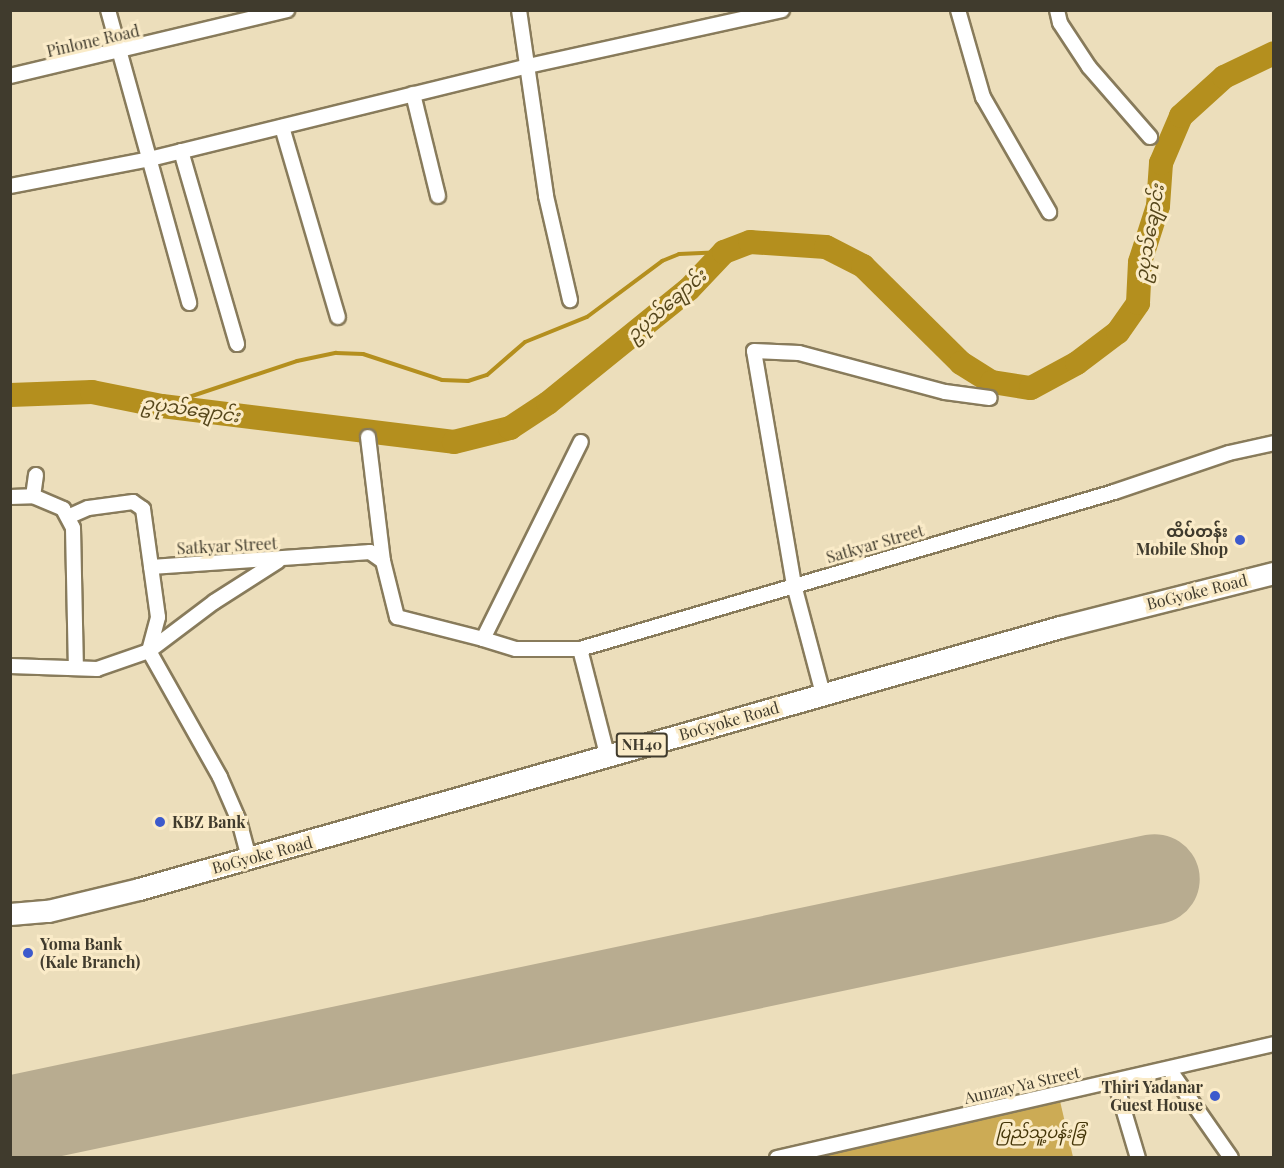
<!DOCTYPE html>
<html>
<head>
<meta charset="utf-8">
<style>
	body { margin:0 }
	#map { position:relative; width:1284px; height:1168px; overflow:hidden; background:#ecdebb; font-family:"Playfair Display","Noto Sans Myanmar",serif }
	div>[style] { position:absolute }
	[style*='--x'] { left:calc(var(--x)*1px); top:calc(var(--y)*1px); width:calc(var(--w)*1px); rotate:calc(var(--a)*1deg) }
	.green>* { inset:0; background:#ccab55 }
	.stream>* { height:4px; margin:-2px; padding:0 2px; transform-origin:2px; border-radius:2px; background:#b48f1e }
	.river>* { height:24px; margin:-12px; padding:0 12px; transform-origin:12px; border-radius:12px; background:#b48f1e }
	.runway>* { height:90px; margin:-45px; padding:0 45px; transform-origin:45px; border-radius:45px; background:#b8ac90 }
	.roads { filter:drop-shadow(2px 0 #887b5b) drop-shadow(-2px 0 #887b5b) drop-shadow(0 2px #887b5b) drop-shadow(0 -2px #887b5b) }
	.minor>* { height:14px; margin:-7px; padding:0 7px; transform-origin:7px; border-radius:7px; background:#fff }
	.highway>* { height:21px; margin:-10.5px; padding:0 10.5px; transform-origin:10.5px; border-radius:10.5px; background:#fff }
	.dots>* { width:16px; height:16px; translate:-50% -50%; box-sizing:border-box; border:3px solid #faebc8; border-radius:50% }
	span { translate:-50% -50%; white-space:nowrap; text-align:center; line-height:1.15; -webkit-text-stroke:6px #faebc8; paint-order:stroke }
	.shield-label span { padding:2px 4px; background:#faebc8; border:2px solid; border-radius:4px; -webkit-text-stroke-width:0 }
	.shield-label { font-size:15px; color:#403b2d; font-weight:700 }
	.street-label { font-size:16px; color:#403b2d }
	.poi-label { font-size:16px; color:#403b2d; font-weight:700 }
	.right { translate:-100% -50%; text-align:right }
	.left { translate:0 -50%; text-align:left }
	.park-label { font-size:16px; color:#443507; font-style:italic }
	.water-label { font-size:18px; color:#55461b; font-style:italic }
	.frame { position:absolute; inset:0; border:12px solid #403b2d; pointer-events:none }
</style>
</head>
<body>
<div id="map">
	<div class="green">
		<div style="clip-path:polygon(1060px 1101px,1073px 1157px,810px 1157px)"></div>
	</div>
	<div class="stream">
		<div style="--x:162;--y:406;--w:142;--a:-18.4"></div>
		<div style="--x:297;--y:361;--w:40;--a:-12"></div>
		<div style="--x:336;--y:353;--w:27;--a:2"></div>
		<div style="--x:363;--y:354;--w:83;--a:18.2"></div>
		<div style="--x:442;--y:380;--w:26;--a:2"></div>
		<div style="--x:468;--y:381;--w:20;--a:-18"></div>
		<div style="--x:487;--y:375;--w:50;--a:-41"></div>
		<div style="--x:525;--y:342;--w:67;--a:-22"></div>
		<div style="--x:587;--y:317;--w:94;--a:-36.7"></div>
		<div style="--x:662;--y:261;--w:18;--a:-22"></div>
		<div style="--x:679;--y:254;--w:45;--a:-2.5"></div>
	</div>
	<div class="river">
		<div style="--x:10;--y:395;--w:82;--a:-2.1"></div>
		<div style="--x:92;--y:392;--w:71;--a:11.3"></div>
		<div style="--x:162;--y:406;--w:294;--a:7"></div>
		<div style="--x:454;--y:442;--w:58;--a:-14"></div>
		<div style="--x:510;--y:428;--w:45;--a:-33.3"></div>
		<div style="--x:548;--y:403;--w:181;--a:-39"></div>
		<div style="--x:689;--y:289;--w:51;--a:-46.6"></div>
		<div style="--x:724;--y:252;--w:28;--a:-21"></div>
		<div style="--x:750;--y:242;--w:76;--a:3.8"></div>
		<div style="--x:826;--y:247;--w:42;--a:27.2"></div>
		<div style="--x:863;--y:266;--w:138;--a:44.7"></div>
		<div style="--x:961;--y:363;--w:36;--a:32"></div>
		<div style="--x:992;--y:382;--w:39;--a:9"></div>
		<div style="--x:1031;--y:388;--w:52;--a:-28.5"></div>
		<div style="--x:1077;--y:363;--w:51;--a:-37.1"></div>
		<div style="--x:1118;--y:332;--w:35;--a:-55"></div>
		<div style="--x:1138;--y:303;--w:41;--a:-87.2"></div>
		<div style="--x:1140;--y:262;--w:59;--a:-72.2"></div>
		<div style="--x:1158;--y:206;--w:43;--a:-86"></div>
		<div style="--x:1161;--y:163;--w:51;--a:-66.9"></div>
		<div style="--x:1181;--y:116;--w:58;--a:-42.2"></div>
		<div style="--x:1224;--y:77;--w:55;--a:-25.6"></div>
	</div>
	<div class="runway">
		<div style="--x:10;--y:1121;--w:1170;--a:-11.93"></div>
	</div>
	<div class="roads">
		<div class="minor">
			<div style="--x:108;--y:10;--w:304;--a:74.5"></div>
			<div style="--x:519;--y:10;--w:188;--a:81.7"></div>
			<div style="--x:546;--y:196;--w:107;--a:77"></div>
			<div style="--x:958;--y:10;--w:91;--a:74"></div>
			<div style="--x:983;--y:97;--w:133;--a:60.1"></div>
			<div style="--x:1057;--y:10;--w:13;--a:77"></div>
			<div style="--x:1060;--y:23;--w:53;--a:56.6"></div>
			<div style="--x:1089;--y:67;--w:93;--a:48.9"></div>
			<div style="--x:10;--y:76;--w:285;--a:-13.4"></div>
			<div style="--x:413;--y:94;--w:105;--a:76.2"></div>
			<div style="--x:282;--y:127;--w:198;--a:73.6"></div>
			<div style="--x:181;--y:151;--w:201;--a:73.8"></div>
			<div style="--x:10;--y:186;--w:143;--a:-10.9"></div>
			<div style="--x:150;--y:159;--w:389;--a:-13.8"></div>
			<div style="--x:528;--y:66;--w:260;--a:-12.4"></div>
			<div style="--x:368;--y:437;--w:125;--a:83.1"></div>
			<div style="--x:36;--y:475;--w:21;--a:98"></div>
			<div style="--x:33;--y:496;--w:33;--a:23"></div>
			<div style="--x:63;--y:509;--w:21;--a:62"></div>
			<div style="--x:73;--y:528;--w:140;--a:88.8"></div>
			<div style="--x:10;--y:497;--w:23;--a:-2"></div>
			<div style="--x:151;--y:567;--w:220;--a:-3.9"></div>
			<div style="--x:370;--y:552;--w:16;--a:35"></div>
			<div style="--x:383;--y:561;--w:58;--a:76"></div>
			<div style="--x:397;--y:617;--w:89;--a:14.3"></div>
			<div style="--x:483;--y:639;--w:220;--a:-63.6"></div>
			<div style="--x:483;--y:639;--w:34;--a:17"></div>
			<div style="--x:516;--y:649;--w:64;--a:0"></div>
			<div style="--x:580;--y:649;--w:557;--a:-16.38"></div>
			<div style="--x:1114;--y:492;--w:121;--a:-18.7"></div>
			<div style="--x:1229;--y:453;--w:46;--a:-12.5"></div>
			<div style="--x:580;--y:649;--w:108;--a:75.6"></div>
			<div style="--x:10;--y:666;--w:87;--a:2"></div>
			<div style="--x:97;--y:669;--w:55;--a:-19.1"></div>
			<div style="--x:149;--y:651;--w:35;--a:-75"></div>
			<div style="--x:158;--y:617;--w:109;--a:-97.9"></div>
			<div style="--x:143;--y:509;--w:12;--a:-145"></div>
			<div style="--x:133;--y:502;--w:45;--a:172.4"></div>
			<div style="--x:88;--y:508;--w:20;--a:156"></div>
			<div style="--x:823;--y:694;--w:113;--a:-104.9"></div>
			<div style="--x:794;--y:585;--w:237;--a:-99.7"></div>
			<div style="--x:754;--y:351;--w:45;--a:2.5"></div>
			<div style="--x:799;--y:353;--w:151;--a:15"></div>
			<div style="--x:945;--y:392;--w:45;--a:7.6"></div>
			<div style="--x:249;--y:858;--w:38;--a:-105"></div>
			<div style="--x:239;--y:821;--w:48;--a:-113.4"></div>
			<div style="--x:220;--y:777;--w:145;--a:-119.4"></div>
			<div style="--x:149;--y:651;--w:81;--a:-37"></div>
			<div style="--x:214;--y:602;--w:76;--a:-32.6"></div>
			<div style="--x:1169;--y:1069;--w:108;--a:55.1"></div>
			<div style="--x:1115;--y:1081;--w:80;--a:73.4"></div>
			<div style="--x:777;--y:1158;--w:510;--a:-12.92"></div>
		</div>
		<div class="highway">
			<div style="--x:10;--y:914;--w:38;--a:-5"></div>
			<div style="--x:48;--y:911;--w:94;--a:-13.6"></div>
			<div style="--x:139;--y:889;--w:958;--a:-15.88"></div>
			<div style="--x:1060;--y:627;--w:221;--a:-14.2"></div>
		</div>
	</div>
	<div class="dots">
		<div style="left:1240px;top:540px;background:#3d5acc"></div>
		<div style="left:160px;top:822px;background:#3d5acc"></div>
		<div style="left:28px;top:953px;background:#3d5acc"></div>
		<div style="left:1215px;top:1096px;background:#3d5acc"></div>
	</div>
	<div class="shield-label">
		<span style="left:642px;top:745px">NH40</span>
	</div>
	<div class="street-label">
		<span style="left:93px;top:41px;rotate:-13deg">Pinlone Road</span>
		<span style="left:875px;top:544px;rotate:-16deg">Satkyar Street</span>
		<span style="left:227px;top:546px;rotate:-3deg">Satkyar Street</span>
		<span style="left:1197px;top:592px;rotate:-14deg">BoGyoke Road</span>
		<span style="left:729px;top:721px;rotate:-16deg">BoGyoke Road</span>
		<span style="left:262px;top:855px;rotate:-15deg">BoGyoke Road</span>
		<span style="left:1022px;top:1085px;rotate:-13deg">Aunzay Ya Street</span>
	</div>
	<div class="poi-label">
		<span class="right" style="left:1228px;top:540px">ထိပ်တန်း<br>Mobile Shop</span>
		<span class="left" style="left:172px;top:822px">KBZ Bank</span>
		<span class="left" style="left:40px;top:953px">Yoma Bank<br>(Kale Branch)</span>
		<span class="right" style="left:1203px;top:1096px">Thiri Yadanar<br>Guest House</span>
	</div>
	<div class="park-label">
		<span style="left:1041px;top:1132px">ပြည်သူ့ပန်းခြံ</span>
	</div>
	<div class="water-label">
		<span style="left:1149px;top:233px;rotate:-80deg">ဥပုသ်ချောင်း</span>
		<span style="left:666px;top:305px;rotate:-41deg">ဥပုသ်ချောင်း</span>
		<span style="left:191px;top:409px;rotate:8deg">ဥပုသ်ချောင်း</span>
	</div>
	<div class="frame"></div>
</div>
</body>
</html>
